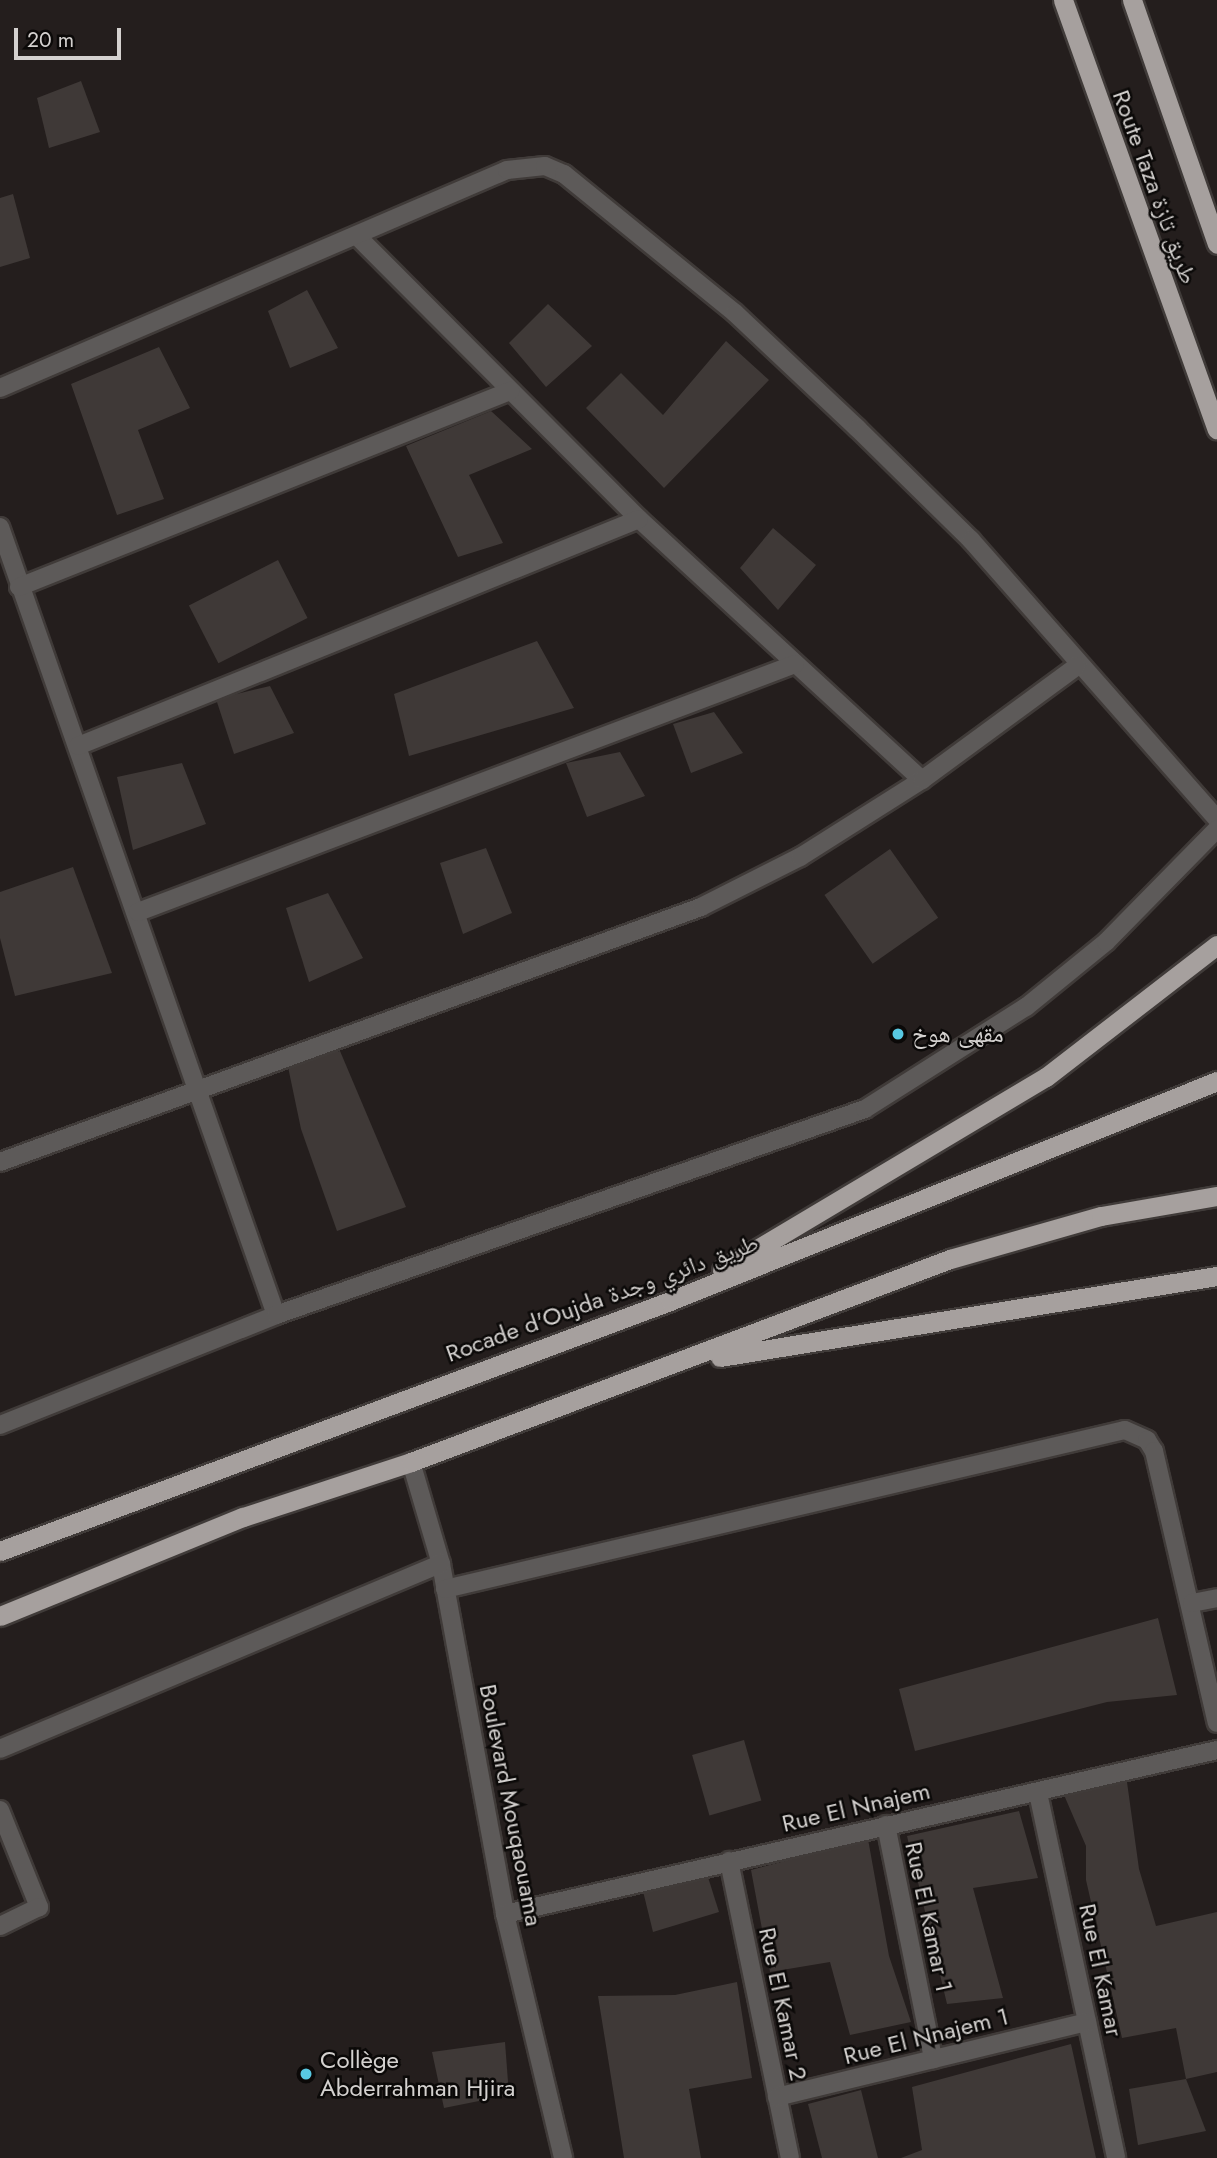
<!DOCTYPE html>
<html>
<head>
<meta charset="utf-8">
<style>
	body { margin:0 }
	#map { position:relative; width:1217px; height:2158px; overflow:hidden; background:#241e1d; font-family:Jost,"Noto Naskh Arabic",sans-serif }
	div>[style] { position:absolute }
	[style*='--x'] { left:calc(var(--x)*1px); top:calc(var(--y)*1px); width:calc(var(--w)*1px); rotate:calc(var(--a)*1deg) }
	.building>* { inset:0; background:#3f3937; transform-origin:0 0 }
	.roads { filter:drop-shadow(2px 0 #403b39) drop-shadow(-2px 0 #403b39) drop-shadow(0 2px #403b39) drop-shadow(0 -2px #403b39) }
	.minor>* { height:18px; margin:-9px; padding:0 9px; transform-origin:9px; border-radius:9px; background:#5d5a59 }
	.trunk>* { height:19px; margin:-9.5px; padding:0 9.5px; transform-origin:9.5px; border-radius:9.5px; background:#a6a09e }
	.dots>* { width:19px; height:19px; translate:-50% -50%; box-sizing:border-box; border:4px solid #0b0908; border-radius:50% }
	span { translate:-50% -50%; white-space:nowrap; text-align:center; line-height:1.15; -webkit-text-stroke:5px #0b0908; paint-order:stroke }
	.street-label { font-size:24px; color:#d4d1cf }
	.poi-label { font-size:24px; color:#d4d1cf }
	.left { translate:0 -50%; text-align:left }
	.scale { position:absolute; left:14px; top:28px; width:107px; height:32px; box-sizing:border-box; border:4px solid #d4d1cf; border-top:0; padding-left:9px; font-size:21px; line-height:24px; white-space:nowrap; color:#d4d1cf; -webkit-text-stroke:5px #0b0908; paint-order:stroke }
</style>
</head>
<body>
<div id="map">
	<div class="building">
		<div style="clip-path:polygon(81px 81px,100px 132px,49px 148px,37px 98px)"></div>
		<div style="clip-path:polygon(13px 194px,30px 258px,0 267px,0 198px)"></div>
		<div style="clip-path:polygon(307px 290px,338px 348px,290px 368px,268px 311px)"></div>
		<div style="clip-path:polygon(548px 304px,592px 346px,546px 387px,509px 343px)"></div>
		<div style="clip-path:polygon(726px 341px,769px 380px,664px 488px,586px 408px,621px 373px,663px 415px)"></div>
		<div style="clip-path:polygon(159px 347px,190px 408px,138px 430px,164px 499px,117px 515px,71px 384px)"></div>
		<div style="clip-path:polygon(491px 411px,532px 449px,469px 475px,503px 543px,458px 557px,406px 446px)"></div>
		<div style="clip-path:polygon(773px 528px,816px 565px,778px 610px,740px 568px)"></div>
		<div style="left:278px;top:560px;width:65px;height:100px;rotate:63deg"></div>
		<div style="clip-path:polygon(537px 641px,574px 708px,409px 756px,394px 694px)"></div>
		<div style="clip-path:polygon(270px 686px,294px 733px,234px 754px,216px 699px)"></div>
		<div style="clip-path:polygon(714px 712px,743px 753px,691px 773px,673px 724px)"></div>
		<div style="clip-path:polygon(620px 752px,645px 796px,587px 817px,566px 763px)"></div>
		<div style="clip-path:polygon(182px 763px,206px 824px,133px 850px,117px 777px)"></div>
		<div style="clip-path:polygon(486px 848px,512px 913px,463px 934px,440px 863px)"></div>
		<div style="left:890px;top:849px;width:84px;height:80px;rotate:55deg"></div>
		<div style="clip-path:polygon(73px 867px,112px 973px,15px 996px,0 938px,0 892px)"></div>
		<div style="clip-path:polygon(328px 893px,363px 958px,309px 982px,286px 908px)"></div>
		<div style="clip-path:polygon(340px 1051px,406px 1207px,337px 1231px,301px 1129px,287px 1062px)"></div>
		<div style="clip-path:polygon(1158px 1618px,1177px 1695px,1107px 1702px,915px 1751px,899px 1689px)"></div>
		<div style="left:744px;top:1740px;width:63px;height:54px;rotate:74deg"></div>
		<div style="clip-path:polygon(1127px 1782px,1139px 1869px,1156px 1926px,1217px 1912px,1217px 2072px,1186px 2079px,1176px 2028px,1122px 2038px,1086px 1880px,1086px 1846px,1064px 1795px)"></div>
		<div style="clip-path:polygon(1019px 1811px,1038px 1878px,973px 1888px,1003px 1998px,947px 2004px,907px 1836px)"></div>
		<div style="clip-path:polygon(868px 1839px,889px 1956px,911px 2022px,850px 2035px,830px 1962px,770px 1972px,751px 1870px)"></div>
		<div style="clip-path:polygon(707px 1874px,719px 1912px,653px 1932px,642px 1887px)"></div>
		<div style="clip-path:polygon(737px 1982px,752px 2078px,689px 2089px,701px 2158px,624px 2158px,598px 1996px,675px 1995px)"></div>
		<div style="clip-path:polygon(505px 2042px,509px 2095px,444px 2108px,432px 2052px)"></div>
		<div style="clip-path:polygon(1071px 2044px,1096px 2158px,901px 2158px,922px 2150px,912px 2087px)"></div>
		<div style="clip-path:polygon(1186px 2079px,1206px 2131px,1138px 2145px,1129px 2089px)"></div>
		<div style="clip-path:polygon(861px 2090px,878px 2158px,822px 2158px,808px 2104px)"></div>
	</div>
	<div class="roads">
		<div class="minor">
			<div style="--x:358;--y:237;--w:398;--a:45.1"></div>
			<div style="--x:639;--y:519;--w:385;--a:42.7"></div>
			<div style="--x:0;--y:388;--w:552;--a:-23.27"></div>
			<div style="--x:507;--y:170;--w:38;--a:-6"></div>
			<div style="--x:545;--y:166;--w:21;--a:23"></div>
			<div style="--x:564;--y:174;--w:220;--a:39.1"></div>
			<div style="--x:735;--y:313;--w:168;--a:43.3"></div>
			<div style="--x:857;--y:428;--w:160;--a:44.5"></div>
			<div style="--x:971;--y:540;--w:372;--a:48.6"></div>
			<div style="--x:0;--y:527;--w:835;--a:70.7"></div>
			<div style="--x:19;--y:587;--w:529;--a:-21.76"></div>
			<div style="--x:78;--y:746;--w:605;--a:-22.03"></div>
			<div style="--x:138;--y:912;--w:702;--a:-20.68"></div>
			<div style="--x:0;--y:1162;--w:746;--a:-19.99"></div>
			<div style="--x:701;--y:907;--w:111;--a:-26.8"></div>
			<div style="--x:800;--y:857;--w:144;--a:-32.3"></div>
			<div style="--x:922;--y:780;--w:192;--a:-36.3"></div>
			<div style="--x:0;--y:1425;--w:297;--a:-21.7"></div>
			<div style="--x:276;--y:1315;--w:624;--a:-19.28"></div>
			<div style="--x:865;--y:1109;--w:191;--a:-32.4"></div>
			<div style="--x:1026;--y:1007;--w:103;--a:-39.1"></div>
			<div style="--x:1106;--y:942;--w:158;--a:-45.5"></div>
			<div style="--x:411;--y:1462;--w:106;--a:73.6"></div>
			<div style="--x:441;--y:1564;--w:356;--a:79.6"></div>
			<div style="--x:505;--y:1914;--w:251;--a:76.6"></div>
			<div style="--x:445;--y:1589;--w:698;--a:-13.16"></div>
			<div style="--x:1125;--y:1430;--w:24;--a:24"></div>
			<div style="--x:1147;--y:1440;--w:13;--a:58"></div>
			<div style="--x:1154;--y:1451;--w:279;--a:77"></div>
			<div style="--x:1192;--y:1603;--w:25;--a:-11"></div>
			<div style="--x:0;--y:1749;--w:478;--a:-22.8"></div>
			<div style="--x:1038;--y:1793;--w:373;--a:77.9"></div>
			<div style="--x:0;--y:1810;--w:105;--a:68.1"></div>
			<div style="--x:39;--y:1907;--w:43;--a:154"></div>
			<div style="--x:886;--y:1825;--w:239;--a:78.6"></div>
			<div style="--x:729;--y:1861;--w:303;--a:78.4"></div>
			<div style="--x:505;--y:1914;--w:731;--a:-12.97"></div>
			<div style="--x:777;--y:2097;--w:319;--a:-13.6"></div>
		</div>
		<div class="trunk">
			<div style="--x:1063;--y:0;--w:456;--a:70.3"></div>
			<div style="--x:1132;--y:0;--w:258;--a:70.8"></div>
			<div style="--x:722;--y:1270;--w:377;--a:-30.8"></div>
			<div style="--x:1046;--y:1077;--w:216;--a:-37.7"></div>
			<div style="--x:720;--y:1357;--w:504;--a:-9.26"></div>
			<div style="--x:0;--y:1551;--w:715;--a:-20.46"></div>
			<div style="--x:670;--y:1301;--w:590;--a:-21.91"></div>
			<div style="--x:0;--y:1616;--w:262;--a:-22.2"></div>
			<div style="--x:243;--y:1517;--w:177;--a:-18.1"></div>
			<div style="--x:411;--y:1462;--w:576;--a:-20.64"></div>
			<div style="--x:950;--y:1259;--w:157;--a:-15.9"></div>
			<div style="--x:1101;--y:1216;--w:118;--a:-9.8"></div>
		</div>
	</div>
	<div class="dots">
		<div style="left:898px;top:1034px;background:#58c9e3"></div>
		<div style="left:306px;top:2074px;background:#58c9e3"></div>
	</div>
	<div class="street-label">
		<span style="left:1155px;top:187px;rotate:70deg">Route Taza طريق تازة</span>
		<span style="left:602px;top:1298px;rotate:-20deg">Rocade d'Oujda طريق دائري وجدة</span>
		<span style="left:511px;top:1805px;rotate:79deg">Boulevard Mouqaouama</span>
		<span style="left:856px;top:1807px;rotate:-13deg">Rue El Nnajem</span>
		<span style="left:929px;top:1917px;rotate:78deg">Rue El Kamar 1</span>
		<span style="left:1101px;top:1970px;rotate:78deg">Rue El Kamar</span>
		<span style="left:783px;top:2004px;rotate:78deg">Rue El Kamar 2</span>
		<span style="left:926px;top:2036px;rotate:-14deg">Rue El Nnajem 1</span>
	</div>
	<div class="poi-label">
		<span class="left" style="left:912px;top:1034px">مقهى هوخ</span>
		<span class="left" style="left:320px;top:2074px">Collège<br>Abderrahman Hjira</span>
	</div>
	<div class="scale">20 m</div>
</div>
</body>
</html>
